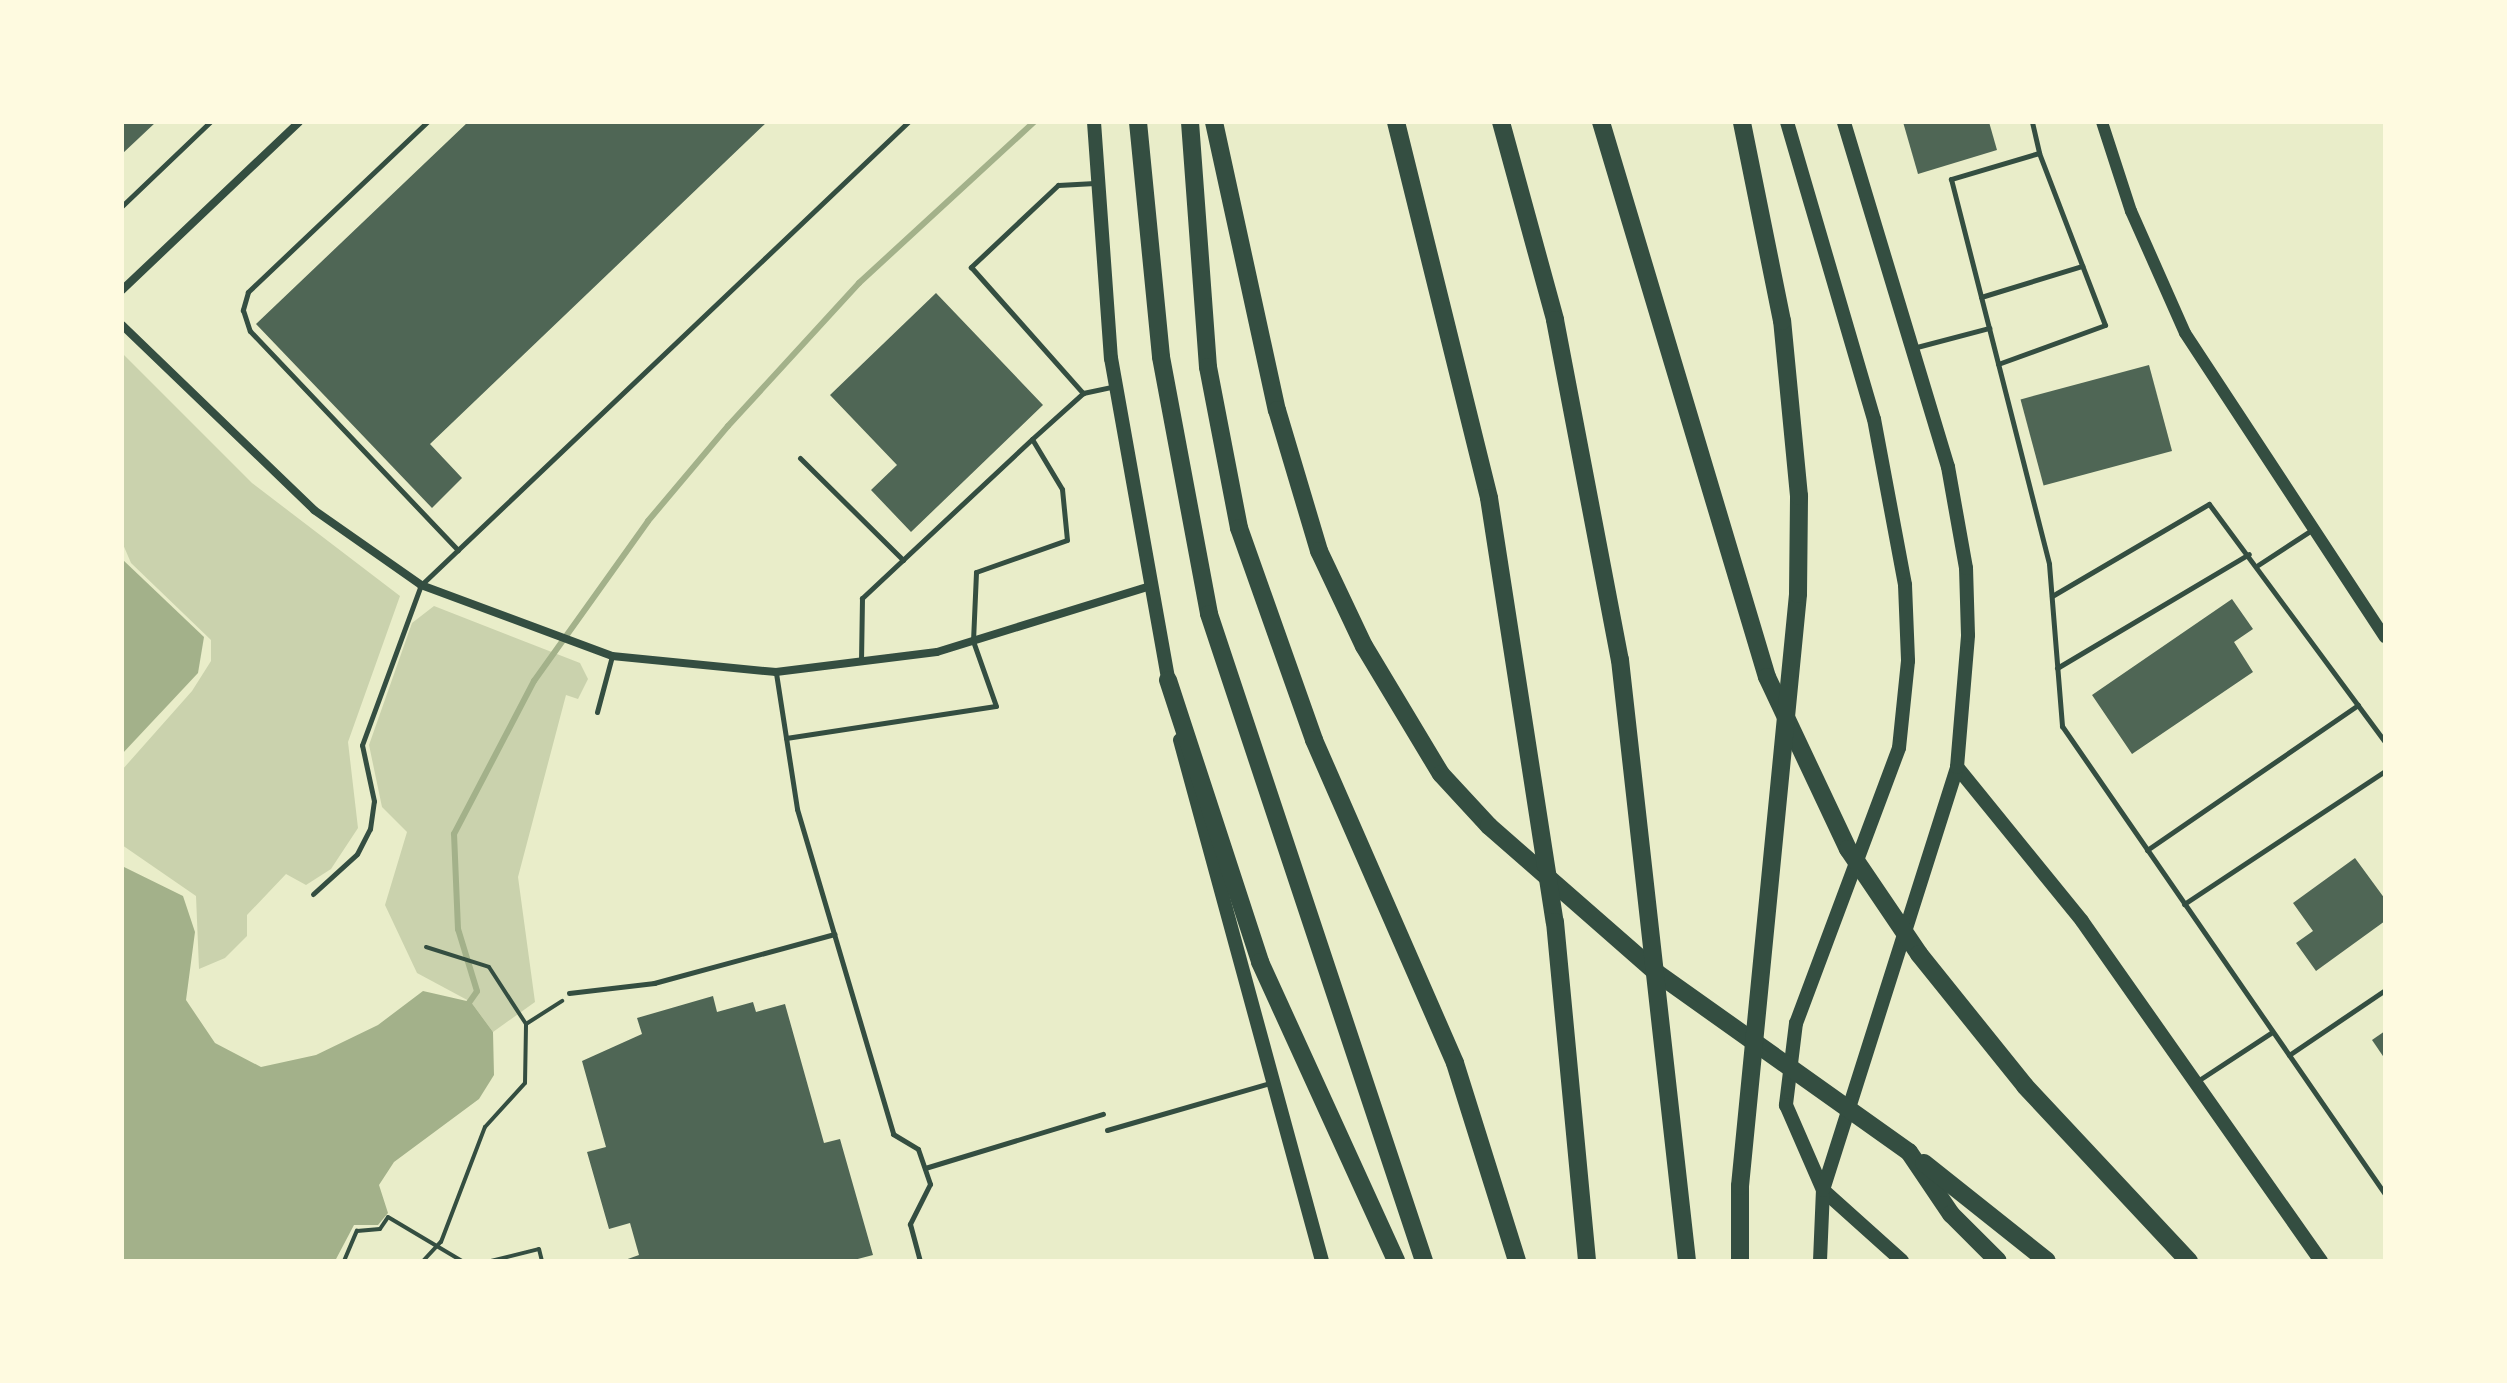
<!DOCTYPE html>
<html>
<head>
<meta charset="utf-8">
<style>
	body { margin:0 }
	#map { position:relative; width:2507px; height:1383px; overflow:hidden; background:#e9edc9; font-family:"Zilla Slab",serif }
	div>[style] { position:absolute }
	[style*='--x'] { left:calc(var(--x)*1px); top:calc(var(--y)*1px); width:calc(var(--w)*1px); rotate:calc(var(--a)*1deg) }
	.green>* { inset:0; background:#cad2ad }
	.water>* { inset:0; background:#a3b18a }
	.stream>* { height:6px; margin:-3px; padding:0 3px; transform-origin:3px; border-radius:3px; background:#a3b18a }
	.building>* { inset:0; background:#4f6655; transform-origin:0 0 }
	.path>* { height:4px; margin:-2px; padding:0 2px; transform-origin:2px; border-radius:2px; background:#344e41 }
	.service>* { height:5px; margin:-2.5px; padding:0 2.5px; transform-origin:2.5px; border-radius:2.5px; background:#344e41 }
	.minor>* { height:8px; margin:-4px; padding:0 4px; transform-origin:4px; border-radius:4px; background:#344e41 }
	.tertiary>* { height:12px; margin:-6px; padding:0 6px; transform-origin:6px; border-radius:6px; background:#344e41 }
	.secondary>* { height:14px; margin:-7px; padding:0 7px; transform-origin:7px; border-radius:7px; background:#344e41 }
	.motorway>* { height:18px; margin:-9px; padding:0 9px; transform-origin:9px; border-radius:9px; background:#344e41 }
	span { translate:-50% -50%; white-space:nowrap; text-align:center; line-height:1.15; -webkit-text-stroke:6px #fefae0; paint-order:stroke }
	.frame { position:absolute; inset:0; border:124px solid #fefae0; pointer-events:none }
</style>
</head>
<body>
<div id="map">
	<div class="green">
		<div style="clip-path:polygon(122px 353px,252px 483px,400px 596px,348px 742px,358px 828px,331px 869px,306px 885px,286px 874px,247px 915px,247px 936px,225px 958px,199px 969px,196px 896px,122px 845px,122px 770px,192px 691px,211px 661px,211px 640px,131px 563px,122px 542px)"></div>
		<div style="clip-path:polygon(434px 606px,580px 663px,588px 679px,578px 699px,566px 695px,518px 877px,535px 1002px,493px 1032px,471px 1002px,417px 973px,385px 905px,407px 832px,382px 807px,369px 745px,412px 623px)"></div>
	</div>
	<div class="water">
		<div style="clip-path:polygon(122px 559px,204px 637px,198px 673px,122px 754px)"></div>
		<div style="clip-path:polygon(122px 866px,183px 896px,195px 932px,186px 1000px,215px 1043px,261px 1067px,316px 1055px,378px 1025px,423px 991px,471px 1002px,493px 1032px,494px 1075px,479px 1099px,394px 1162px,379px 1185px,388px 1213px,378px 1225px,354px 1225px,335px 1261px,122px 1261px)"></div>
	</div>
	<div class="stream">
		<div style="--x:466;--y:1007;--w:19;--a:-55"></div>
		<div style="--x:477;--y:991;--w:65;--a:-107"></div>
		<div style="--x:458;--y:929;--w:95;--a:-92.4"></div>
		<div style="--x:454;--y:834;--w:173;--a:-62.4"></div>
		<div style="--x:534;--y:681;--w:196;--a:-54.5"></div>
		<div style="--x:648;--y:521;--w:124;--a:-49.9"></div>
		<div style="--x:728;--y:426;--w:194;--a:-47.5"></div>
		<div style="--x:859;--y:283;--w:238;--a:-42.6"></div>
	</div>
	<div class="building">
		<div style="clip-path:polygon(122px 122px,156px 122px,122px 154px)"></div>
		<div style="clip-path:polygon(468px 122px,767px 122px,430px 444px,462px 478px,432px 508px,256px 324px)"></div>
		<div style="clip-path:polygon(1903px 122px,1989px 122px,1997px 150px,1918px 174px)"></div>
		<div style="clip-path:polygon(936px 293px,1043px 405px,911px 532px,871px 490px,897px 465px,830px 395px)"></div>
		<div style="left:2149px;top:365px;width:89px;height:133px;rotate:75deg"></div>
		<div style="clip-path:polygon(2232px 599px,2253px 629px,2234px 642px,2253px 672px,2132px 754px,2092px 695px)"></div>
		<div style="clip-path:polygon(2355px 858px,2385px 899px,2385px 921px,2316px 971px,2296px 943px,2313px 931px,2293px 903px)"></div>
		<div style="clip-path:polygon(713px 996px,717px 1012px,753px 1002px,756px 1012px,785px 1004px,824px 1143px,840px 1139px,873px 1255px,850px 1261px,622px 1261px,639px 1255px,630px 1223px,609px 1229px,587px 1152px,606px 1147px,582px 1061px,642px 1034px,637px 1018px)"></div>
		<div style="clip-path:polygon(2385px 1031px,2385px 1059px,2372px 1040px)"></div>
	</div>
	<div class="path">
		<div style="--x:426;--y:947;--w:66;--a:17.6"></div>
		<div style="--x:489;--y:967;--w:68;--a:57"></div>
		<div style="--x:344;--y:1261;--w:33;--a:-67"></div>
		<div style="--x:357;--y:1231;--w:23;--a:-5"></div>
		<div style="--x:380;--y:1229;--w:14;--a:-56"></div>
		<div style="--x:388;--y:1217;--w:86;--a:30.7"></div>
		<div style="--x:423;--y:1261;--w:26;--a:-47"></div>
		<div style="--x:441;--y:1242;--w:123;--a:-69.1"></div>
		<div style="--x:485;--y:1127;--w:59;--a:-47.7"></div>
		<div style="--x:525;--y:1083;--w:59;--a:-89"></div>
		<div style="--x:526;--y:1024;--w:43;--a:-32.6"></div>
		<div style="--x:491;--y:1261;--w:49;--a:-14"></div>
		<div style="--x:539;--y:1249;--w:12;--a:76"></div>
	</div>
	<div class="service">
		<div style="--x:427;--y:122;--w:247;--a:136.5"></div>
		<div style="--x:248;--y:292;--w:19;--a:106"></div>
		<div style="--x:243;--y:310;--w:22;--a:72"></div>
		<div style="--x:250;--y:331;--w:302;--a:46.5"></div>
		<div style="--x:2032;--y:122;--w:32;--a:77"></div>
		<div style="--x:2039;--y:153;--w:92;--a:163.5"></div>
		<div style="--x:1951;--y:179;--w:397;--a:75.7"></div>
		<div style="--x:2049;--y:564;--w:163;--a:85.4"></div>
		<div style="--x:2062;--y:726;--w:569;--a:55.39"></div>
		<div style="--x:1095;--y:183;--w:37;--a:177"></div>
		<div style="--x:1058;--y:185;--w:120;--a:136.7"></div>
		<div style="--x:971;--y:267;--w:169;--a:48.4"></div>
		<div style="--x:1083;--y:393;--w:33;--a:-12"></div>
		<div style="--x:122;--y:206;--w:122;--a:-43.7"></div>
		<div style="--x:1981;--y:297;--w:106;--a:-17.1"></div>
		<div style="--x:1913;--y:348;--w:79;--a:-14.7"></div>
		<div style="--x:1998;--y:364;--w:114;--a:-20"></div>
		<div style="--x:2105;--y:325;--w:184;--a:-111"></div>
		<div style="--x:1032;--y:439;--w:69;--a:-42"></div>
		<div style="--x:800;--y:458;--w:145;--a:44.7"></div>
		<div style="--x:2258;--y:565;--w:62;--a:-33.2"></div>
		<div style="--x:2052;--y:596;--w:182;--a:-30.4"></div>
		<div style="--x:2209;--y:504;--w:296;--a:53.5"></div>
		<div style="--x:2057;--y:668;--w:223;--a:-30.7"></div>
		<div style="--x:776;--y:673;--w:138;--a:81.2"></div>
		<div style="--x:797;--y:809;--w:339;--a:73.5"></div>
		<div style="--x:893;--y:1134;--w:29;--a:31"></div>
		<div style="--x:918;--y:1149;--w:37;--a:71"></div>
		<div style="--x:930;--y:1184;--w:45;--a:116.6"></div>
		<div style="--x:910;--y:1224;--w:38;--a:75"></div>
		<div style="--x:597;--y:712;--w:58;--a:-75"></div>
		<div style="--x:786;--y:738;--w:212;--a:-8.7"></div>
		<div style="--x:996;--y:706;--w:69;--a:-109.5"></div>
		<div style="--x:973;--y:641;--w:69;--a:-87.5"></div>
		<div style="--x:976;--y:572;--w:96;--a:-19.4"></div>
		<div style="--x:1067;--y:540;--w:51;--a:-95.6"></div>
		<div style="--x:1062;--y:489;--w:58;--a:-121"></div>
		<div style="--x:1032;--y:439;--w:233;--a:136.9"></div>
		<div style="--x:862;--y:598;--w:63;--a:90.9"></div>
		<div style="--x:2147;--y:850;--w:256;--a:-34.5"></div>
		<div style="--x:313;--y:894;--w:59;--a:-42.3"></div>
		<div style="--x:357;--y:854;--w:28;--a:-63"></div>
		<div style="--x:370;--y:829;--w:28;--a:-82"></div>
		<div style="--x:374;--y:801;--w:57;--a:-102.1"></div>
		<div style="--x:362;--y:745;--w:171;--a:-69.8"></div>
		<div style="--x:421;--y:585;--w:672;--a:-43.55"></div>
		<div style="--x:2184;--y:904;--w:241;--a:-33.5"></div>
		<div style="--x:569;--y:993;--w:86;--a:-6.7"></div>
		<div style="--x:654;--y:983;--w:187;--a:-15.2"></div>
		<div style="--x:2289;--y:1055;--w:116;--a:-34.1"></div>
		<div style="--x:2196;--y:1082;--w:91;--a:-33.3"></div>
		<div style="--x:1107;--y:1130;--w:170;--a:-16.1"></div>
		<div style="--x:925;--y:1168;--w:186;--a:-16.9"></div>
	</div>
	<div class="minor">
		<div style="--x:122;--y:290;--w:244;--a:-43.5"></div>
		<div style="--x:122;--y:325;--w:267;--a:43.9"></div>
		<div style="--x:314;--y:510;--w:131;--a:35"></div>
		<div style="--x:421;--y:585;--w:204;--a:20.4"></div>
		<div style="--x:612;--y:656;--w:165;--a:5.6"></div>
		<div style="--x:776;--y:672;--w:162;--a:-7.1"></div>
		<div style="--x:937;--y:652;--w:223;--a:-17.2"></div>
	</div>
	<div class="tertiary">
		<div style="--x:2102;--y:122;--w:94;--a:72"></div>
		<div style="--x:2131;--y:211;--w:133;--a:66.1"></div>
		<div style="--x:2185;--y:333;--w:364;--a:56.7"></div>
	</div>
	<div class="secondary">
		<div style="--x:1094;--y:122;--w:237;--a:85.9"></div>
		<div style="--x:1111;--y:358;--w:336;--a:79.9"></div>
		<div style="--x:1787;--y:122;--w:309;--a:73.7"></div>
		<div style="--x:1874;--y:419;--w:169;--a:79.4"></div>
		<div style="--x:1905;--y:585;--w:76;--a:87.7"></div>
		<div style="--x:1908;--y:661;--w:87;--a:95.9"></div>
		<div style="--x:1899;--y:748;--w:294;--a:110.5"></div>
		<div style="--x:1796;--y:1023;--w:83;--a:97"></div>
		<div style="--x:1786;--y:1105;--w:93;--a:66.5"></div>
		<div style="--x:1823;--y:1190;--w:106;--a:41.9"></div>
		<div style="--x:1180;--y:740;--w:540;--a:74.75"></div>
		<div style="--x:1957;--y:767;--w:198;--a:50.9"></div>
		<div style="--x:2082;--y:921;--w:416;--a:54.9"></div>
		<div style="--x:1820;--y:1261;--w:71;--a:-87.6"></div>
		<div style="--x:1823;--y:1190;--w:444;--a:-72.4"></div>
		<div style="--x:1957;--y:767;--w:132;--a:-85.2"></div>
		<div style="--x:1968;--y:635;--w:67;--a:-91.7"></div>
		<div style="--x:1966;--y:568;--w:103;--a:-100.1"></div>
		<div style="--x:1948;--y:467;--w:360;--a:-106.8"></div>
	</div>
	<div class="motorway">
		<div style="--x:1138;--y:122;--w:236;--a:84.4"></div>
		<div style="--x:1161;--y:357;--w:261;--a:79.4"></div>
		<div style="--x:1209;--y:614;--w:682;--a:71.62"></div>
		<div style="--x:1190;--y:122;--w:246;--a:85.8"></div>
		<div style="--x:1208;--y:367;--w:164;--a:79.1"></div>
		<div style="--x:1239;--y:528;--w:225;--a:70.5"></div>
		<div style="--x:1314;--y:740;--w:352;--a:66.4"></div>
		<div style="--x:1455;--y:1063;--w:207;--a:72.6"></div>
		<div style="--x:1214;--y:122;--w:295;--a:77.7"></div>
		<div style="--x:1277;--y:410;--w:147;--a:73.4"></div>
		<div style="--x:1319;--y:551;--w:105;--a:64.7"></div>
		<div style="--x:1364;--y:646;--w:149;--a:59"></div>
		<div style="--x:1441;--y:774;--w:71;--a:47.3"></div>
		<div style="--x:1489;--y:826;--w:223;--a:41.2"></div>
		<div style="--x:1657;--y:973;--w:309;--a:35.4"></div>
		<div style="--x:1909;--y:1152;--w:75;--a:55.9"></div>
		<div style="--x:1951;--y:1214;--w:66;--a:45"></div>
		<div style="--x:1396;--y:122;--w:387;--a:76.1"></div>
		<div style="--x:1489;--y:498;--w:429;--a:81.2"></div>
		<div style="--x:1555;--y:922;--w:341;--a:84.6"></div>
		<div style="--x:1501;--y:122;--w:205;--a:74.7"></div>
		<div style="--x:1555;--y:320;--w:346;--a:79.2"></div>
		<div style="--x:1620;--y:660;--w:605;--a:83.64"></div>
		<div style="--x:1601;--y:122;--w:579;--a:73.35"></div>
		<div style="--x:1767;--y:677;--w:190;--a:64.8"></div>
		<div style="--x:1848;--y:849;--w:127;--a:55.9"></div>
		<div style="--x:1919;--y:954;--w:169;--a:51.2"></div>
		<div style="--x:2025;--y:1086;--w:240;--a:46.9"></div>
		<div style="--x:1168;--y:680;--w:297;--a:71.9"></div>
		<div style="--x:1260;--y:962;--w:328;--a:65.5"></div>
		<div style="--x:1924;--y:1163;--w:157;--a:38.5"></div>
		<div style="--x:1740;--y:1261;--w:75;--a:-90"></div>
		<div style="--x:1740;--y:1186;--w:595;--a:-84.4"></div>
		<div style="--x:1798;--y:594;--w:98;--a:-89.4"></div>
		<div style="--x:1799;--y:496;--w:176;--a:-95.5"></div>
		<div style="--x:1782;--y:321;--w:203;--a:-101.4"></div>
	</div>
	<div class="frame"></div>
</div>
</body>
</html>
